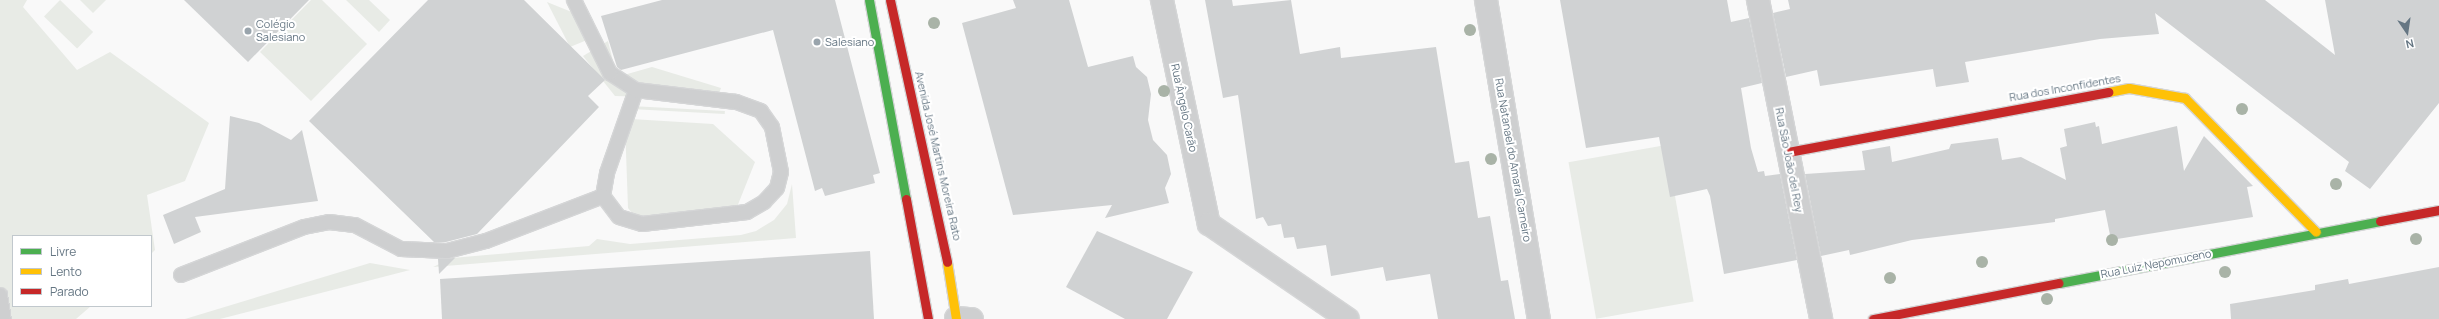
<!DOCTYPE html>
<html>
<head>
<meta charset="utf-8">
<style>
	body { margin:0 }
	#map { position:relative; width:2439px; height:319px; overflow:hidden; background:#f9f9f9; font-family:Manrope,sans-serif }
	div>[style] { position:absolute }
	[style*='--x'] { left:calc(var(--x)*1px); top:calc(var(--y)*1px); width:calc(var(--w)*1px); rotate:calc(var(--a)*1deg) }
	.green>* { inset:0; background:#e8ebe6; transform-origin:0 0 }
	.building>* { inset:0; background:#d0d2d3 }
	.roads { filter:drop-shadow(1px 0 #d5d6d7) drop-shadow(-1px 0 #d5d6d7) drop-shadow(0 1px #d5d6d7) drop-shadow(0 -1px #d5d6d7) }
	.lane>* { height:14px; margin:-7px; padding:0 7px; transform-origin:7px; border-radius:7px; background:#cecfd0 }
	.street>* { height:22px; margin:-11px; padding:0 11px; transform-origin:11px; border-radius:11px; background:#cecfd0 }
	.fast>* { height:9px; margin:-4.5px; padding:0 4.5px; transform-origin:4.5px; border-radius:4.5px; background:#4caf50 }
	.slow>* { height:9px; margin:-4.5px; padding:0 4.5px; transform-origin:4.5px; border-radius:4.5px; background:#ffc107 }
	.jam>* { height:9px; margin:-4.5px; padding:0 4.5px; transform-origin:4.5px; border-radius:4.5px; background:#c62828 }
	.trees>* { width:12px; height:12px; margin:-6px; border-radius:50%; background:#a9b3a7 }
	.dots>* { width:11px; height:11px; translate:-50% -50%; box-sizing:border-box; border:2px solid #fff; border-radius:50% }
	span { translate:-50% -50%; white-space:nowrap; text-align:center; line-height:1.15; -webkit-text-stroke:4px #fff; paint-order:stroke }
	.poi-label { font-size:11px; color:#657683 }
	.left { translate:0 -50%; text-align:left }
	.street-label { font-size:11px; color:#657683 }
	.legend { position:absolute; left:12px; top:235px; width:140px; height:72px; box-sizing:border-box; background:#fff; border:1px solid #c1c8cd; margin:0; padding:5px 7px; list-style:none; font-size:12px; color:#657683 }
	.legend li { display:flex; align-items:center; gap:8px; height:20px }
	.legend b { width:20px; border:1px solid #c1c8cd }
	.north { position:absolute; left:2387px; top:12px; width:40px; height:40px; -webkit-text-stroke:3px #fff; paint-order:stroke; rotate:167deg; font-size:11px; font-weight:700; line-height:16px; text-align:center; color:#657683 }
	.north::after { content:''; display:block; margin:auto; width:14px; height:18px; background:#657683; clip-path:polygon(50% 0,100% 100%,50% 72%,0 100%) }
</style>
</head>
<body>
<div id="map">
	<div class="green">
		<div style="clip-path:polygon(0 0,27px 0,23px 7px,77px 70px,110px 52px,209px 123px,185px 181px,147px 195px,155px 250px,151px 254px,151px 236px,13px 236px,13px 306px,91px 306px,76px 319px,0 319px)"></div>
		<div style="left:60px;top:0;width:46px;height:23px;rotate:44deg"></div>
		<div style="clip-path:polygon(80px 0,106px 0,93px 13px)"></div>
		<div style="clip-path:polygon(311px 0,322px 0,367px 44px,311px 101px,260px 52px)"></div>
		<div style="clip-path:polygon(346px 0,369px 0,390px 20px,379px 32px)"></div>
		<div style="clip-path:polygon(547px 2px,579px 15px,587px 40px,570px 47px)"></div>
		<div style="clip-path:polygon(608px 41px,617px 77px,652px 67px,721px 88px,717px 99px,615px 96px,583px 56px)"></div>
		<div style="left:631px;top:106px;width:94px;height:3px;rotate:3deg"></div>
		<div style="clip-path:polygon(631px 119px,713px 124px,755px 162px,737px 207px,635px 217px,628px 208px,625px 124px)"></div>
		<div style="left:1666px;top:145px;width:159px;height:99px;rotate:80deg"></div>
		<div style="clip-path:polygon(792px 184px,796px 238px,433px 267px,452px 258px,589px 246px,597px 239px,630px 244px,741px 235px,756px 231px,774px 220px,787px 204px)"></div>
		<div style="clip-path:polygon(370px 263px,410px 270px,220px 319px,185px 319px)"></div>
	</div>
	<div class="building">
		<div style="clip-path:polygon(184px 0,309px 0,248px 62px)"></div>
		<div style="clip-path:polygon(428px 0,524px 0,605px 80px,588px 96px,599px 107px,477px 234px,446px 242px,434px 242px,309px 121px)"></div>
		<div style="clip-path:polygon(662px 0,835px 0,880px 173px,873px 175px,875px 183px,825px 196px,822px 188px,815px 191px,773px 30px,621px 70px,617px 67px,601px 16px)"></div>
		<div style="clip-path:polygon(1013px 0,1069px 0,1088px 67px,1133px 56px,1136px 67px,1147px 77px,1151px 94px,1148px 120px,1153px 140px,1167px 155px,1171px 174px,1165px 188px,1169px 203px,1105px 218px,1112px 205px,1013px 215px,962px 23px,1016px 8px)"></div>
		<div style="clip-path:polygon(1205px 0,1232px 0,1233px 6px,1291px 0,1300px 54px,1340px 47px,1341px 58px,1436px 47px,1455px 163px,1469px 161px,1478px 218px,1490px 216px,1501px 281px,1508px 280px,1515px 319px,1438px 319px,1430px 274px,1386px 281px,1383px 267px,1331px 276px,1326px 245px,1297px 249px,1294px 237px,1284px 238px,1281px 224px,1268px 226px,1263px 217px,1256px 219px,1238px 95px,1223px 98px)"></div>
		<div style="clip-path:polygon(1560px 0,1727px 0,1731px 22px,1749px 18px,1762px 83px,1741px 88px,1751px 148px,1758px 172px,1764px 171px,1765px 176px,1780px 174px,1797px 260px,1724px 274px,1710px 196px,1707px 189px,1670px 197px,1659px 137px,1586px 148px)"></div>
		<div style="clip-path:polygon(1788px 0,2265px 0,2335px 55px,2325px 0,2439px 0,2439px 103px,2370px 189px,2345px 171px,2349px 162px,2155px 13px,2159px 34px,2100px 39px,1965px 62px,1969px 82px,1936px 87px,1933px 69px,1820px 86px,1817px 70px,1786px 77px,1773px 13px,1790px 9px)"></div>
		<div style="clip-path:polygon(230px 116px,259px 123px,291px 140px,302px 130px,318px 201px,195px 217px,201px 232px,174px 244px,163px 215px,225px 189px)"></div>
		<div style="clip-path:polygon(2095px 122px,2096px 127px,2099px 126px,2102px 144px,2177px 126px,2184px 171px,2204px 136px,2253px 186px,2247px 187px,2253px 217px,2111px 240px,2105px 210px,2055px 219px,2055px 222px,1912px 240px,1850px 255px,1849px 250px,1821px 256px,1805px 174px,1865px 170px,1862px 151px,1890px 146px,1892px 162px,1949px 149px,1951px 144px,1998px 138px,2002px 160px,2021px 157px,2066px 180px,2060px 148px,2067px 146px,2064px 129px)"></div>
		<div style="clip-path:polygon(1097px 231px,1193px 272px,1167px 319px,1125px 319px,1066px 287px)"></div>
		<div style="clip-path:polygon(870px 251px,874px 319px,442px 319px,440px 279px)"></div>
		<div style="clip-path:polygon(455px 258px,439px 274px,438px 259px)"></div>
		<div style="clip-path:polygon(2439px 267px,2439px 319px,2231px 319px,2230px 304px,2315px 290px,2315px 285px,2348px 279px,2349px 284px)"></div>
	</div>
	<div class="roads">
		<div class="lane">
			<div style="--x:603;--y:196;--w:23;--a:-80"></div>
			<div style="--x:607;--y:173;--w:88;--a:-70.7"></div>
			<div style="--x:181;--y:275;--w:132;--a:-21.3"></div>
			<div style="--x:304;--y:227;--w:25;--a:-11"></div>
			<div style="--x:329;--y:222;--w:26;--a:7"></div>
			<div style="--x:355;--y:225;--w:52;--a:27.6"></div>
			<div style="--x:401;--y:249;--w:46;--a:2.5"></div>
			<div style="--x:447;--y:251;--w:40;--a:-14.4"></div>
			<div style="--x:486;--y:241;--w:125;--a:-21"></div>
			<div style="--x:603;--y:196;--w:26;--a:53"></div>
			<div style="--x:619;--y:217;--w:24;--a:17"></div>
			<div style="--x:642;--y:224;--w:106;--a:-6.5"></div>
			<div style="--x:747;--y:212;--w:20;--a:-30"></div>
			<div style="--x:764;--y:202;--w:19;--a:-47"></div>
			<div style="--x:777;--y:188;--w:16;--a:-76"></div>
			<div style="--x:781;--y:172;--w:46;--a:-101.3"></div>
			<div style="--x:772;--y:127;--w:19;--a:-125"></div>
			<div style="--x:761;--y:111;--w:27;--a:-160"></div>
			<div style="--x:736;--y:102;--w:101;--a:-173.2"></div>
			<div style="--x:636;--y:90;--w:31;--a:-147"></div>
			<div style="--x:610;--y:73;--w:81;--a:-116.3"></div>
			<div style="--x:0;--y:295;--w:24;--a:81"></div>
		</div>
		<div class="street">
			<div style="--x:1162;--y:0;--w:229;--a:78.2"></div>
			<div style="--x:1209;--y:224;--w:168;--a:34.4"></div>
			<div style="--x:1486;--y:0;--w:323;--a:80.6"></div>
			<div style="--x:1758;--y:0;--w:325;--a:78.8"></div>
			<div style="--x:956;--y:318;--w:16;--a:4"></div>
		</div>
		<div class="fast">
			<div style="--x:869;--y:0;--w:202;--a:79.5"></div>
			<div style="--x:2059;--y:283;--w:327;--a:-10.9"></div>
		</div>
		<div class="slow">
			<div style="--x:2108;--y:92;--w:21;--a:-11"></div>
			<div style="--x:2129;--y:88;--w:57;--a:10.1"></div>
			<div style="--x:2185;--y:98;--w:187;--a:45.6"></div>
			<div style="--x:947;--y:262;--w:58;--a:81"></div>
		</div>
		<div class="jam">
			<div style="--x:890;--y:0;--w:268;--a:77.7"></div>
			<div style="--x:1788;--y:152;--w:326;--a:-10.6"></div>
			<div style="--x:906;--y:199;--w:122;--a:79.6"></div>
			<div style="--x:2380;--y:221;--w:60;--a:-10.6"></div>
			<div style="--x:1873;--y:319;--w:189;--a:-11"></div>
		</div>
	</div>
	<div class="trees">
		<div style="left:934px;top:23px"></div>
		<div style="left:1470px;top:30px"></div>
		<div style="left:1164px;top:91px"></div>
		<div style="left:2242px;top:109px"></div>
		<div style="left:1491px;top:159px"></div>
		<div style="left:2336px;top:184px"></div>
		<div style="left:2416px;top:239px"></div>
		<div style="left:2112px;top:240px"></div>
		<div style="left:1982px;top:262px"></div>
		<div style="left:2225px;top:272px"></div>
		<div style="left:1890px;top:278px"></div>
		<div style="left:2047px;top:299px"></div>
	</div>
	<div class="dots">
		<div style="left:248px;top:31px;background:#99a4ac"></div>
		<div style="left:817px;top:42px;background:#99a4ac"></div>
	</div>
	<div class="poi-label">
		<span class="left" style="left:256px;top:31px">Colégio<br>Salesiano</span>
		<span class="left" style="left:825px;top:42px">Salesiano</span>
	</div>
	<div class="street-label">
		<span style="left:2065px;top:88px;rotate:-10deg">Rua dos Inconfidentes</span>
		<span style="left:1184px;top:108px;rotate:78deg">Rua Ângelo Carão</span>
		<span style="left:938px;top:156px;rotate:77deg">Avenida José Martins Moreira Rato</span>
		<span style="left:1513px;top:160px;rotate:80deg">Rua Natanael do Amaral Carneiro</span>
		<span style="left:1789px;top:160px;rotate:79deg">Rua São João del Rey</span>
		<span style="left:2156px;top:264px;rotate:-11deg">Rua Luiz Nepomuceno</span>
	</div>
	<ul class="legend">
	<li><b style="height:5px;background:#4caf50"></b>Livre</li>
	<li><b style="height:5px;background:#ffc107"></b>Lento</li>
	<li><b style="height:5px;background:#c62828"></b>Parado</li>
	</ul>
	<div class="north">N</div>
</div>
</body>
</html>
